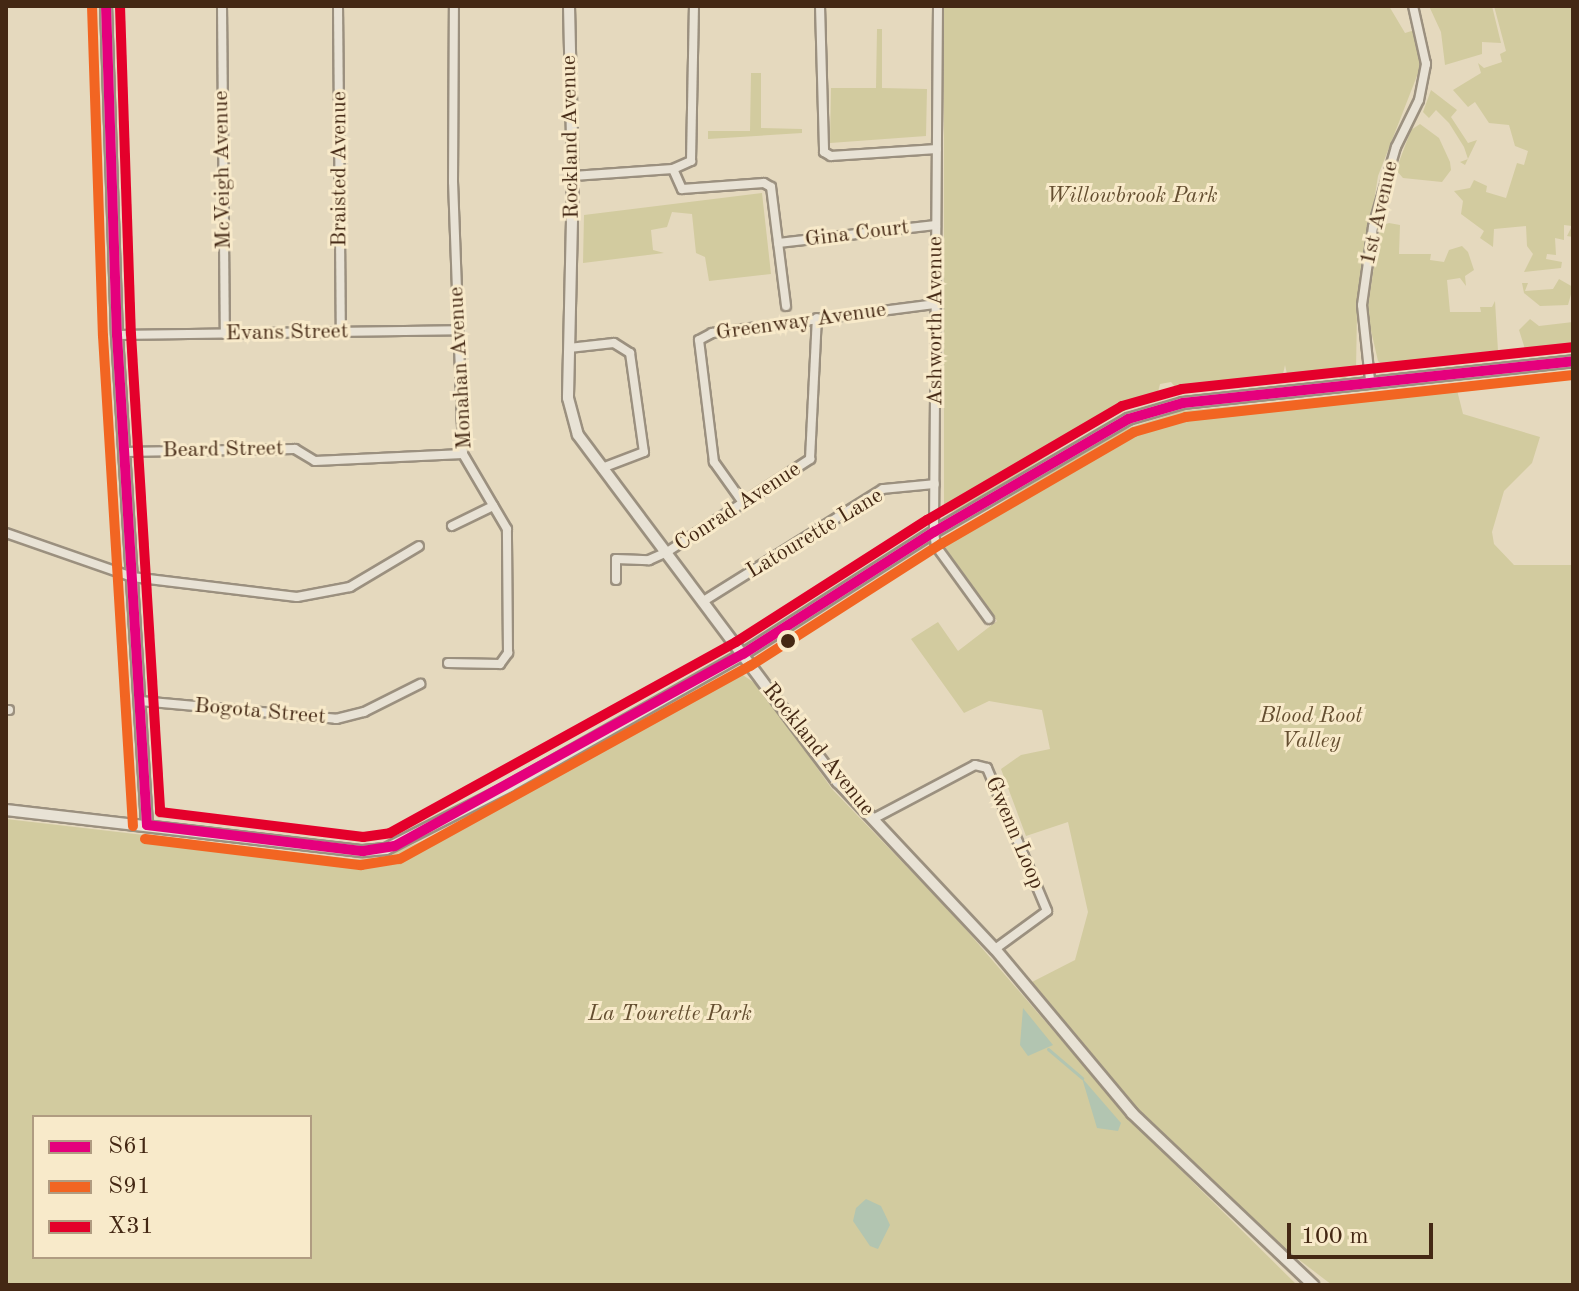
<!DOCTYPE html>
<html>
<head>
<meta charset="utf-8">
<style>
	body { margin:0 }
	#map { position:relative; width:1579px; height:1291px; overflow:hidden; background:#e5d9be; font-family:"Old Standard TT",serif }
	div>[style] { position:absolute }
	[style*='--x'] { left:calc(var(--x)*1px); top:calc(var(--y)*1px); width:calc(var(--w)*1px); rotate:calc(var(--a)*1deg) }
	.green>* { inset:0; background:#d2cb9f }
	.water>* { inset:0; background:#b2c5b1 }
	.stream>* { height:3px; margin:-1.5px; padding:0 1.5px; transform-origin:1.5px; border-radius:1.5px; background:#b2c5b1 }
	.roads { filter:drop-shadow(2px 0 #9b907f) drop-shadow(-2px 0 #9b907f) drop-shadow(0 2px #9b907f) drop-shadow(0 -2px #9b907f) }
	.minor>* { height:8px; margin:-4px; padding:0 4px; transform-origin:4px; border-radius:4px; background:#e8e2d5 }
	.tertiary>* { height:10px; margin:-5px; padding:0 5px; transform-origin:5px; border-radius:5px; background:#e8e2d5 }
	.bus-1>* { height:10px; margin:-5px; padding:0 5px; transform-origin:5px; border-radius:5px; background:#e5007d }
	.bus-2>* { height:10px; margin:-5px; padding:0 5px; transform-origin:5px; border-radius:5px; background:#f26522 }
	.bus-3>* { height:10px; margin:-5px; padding:0 5px; transform-origin:5px; border-radius:5px; background:#e4002b }
	.dots>* { width:22px; height:22px; translate:-50% -50%; box-sizing:border-box; border:4px solid #f8eaca; border-radius:50% }
	span { translate:-50% -50%; white-space:nowrap; text-align:center; line-height:1.15; -webkit-text-stroke:6px #f8eaca; paint-order:stroke }
	.street-label { font-size:22px; color:#442814 }
	.park-label { font-size:22px; color:#644e30; font-style:italic }
	.frame { position:absolute; inset:0; border:8px solid #442814; pointer-events:none }
	.legend { position:absolute; left:32px; top:1115px; width:280px; height:144px; box-sizing:border-box; background:#f8eaca; border:2px solid #b09c81; margin:0; padding:10px 14px; list-style:none; font-size:24px; color:#442814 }
	.legend li { display:flex; align-items:center; gap:16px; height:40px }
	.legend b { width:40px; border:2px solid #b09c81 }
	.scale { position:absolute; left:1287px; top:1223px; width:146px; height:36px; box-sizing:border-box; border:4px solid #442814; border-top:0; padding-left:10px; font-size:24px; line-height:28px; white-space:nowrap; color:#442814; -webkit-text-stroke:6px #f8eaca; paint-order:stroke }
</style>
</head>
<body>
<div id="map">
	<div class="green">
		<div style="clip-path:polygon(944px 6px,1389px 6px,1405px 33px,1415px 30px,1422px 63px,1378px 176px,1357px 311px,1356px 371px,1342px 380px,1329px 369px,1287px 374px,1285px 365px,1283px 374px,1176px 388px,1171px 382px,1160px 384px,1157px 396px,1107px 419px,965px 507px,952px 512px,944px 509px)"></div>
		<div style="clip-path:polygon(1429px 6px,1492px 6px,1501px 43px,1482px 42px,1482px 54px,1445px 65px,1441px 32px)"></div>
		<div style="clip-path:polygon(1494px 6px,1573px 6px,1573px 237px,1567px 236px,1572px 226px,1564px 225px,1564px 240px,1555px 238px,1556px 255px,1547px 254px,1546px 259px,1562px 262px,1561px 268px,1524px 272px,1533px 254px,1527px 246px,1526px 226px,1494px 229px,1493px 247px,1480px 238px,1484px 231px,1461px 214px,1463px 201px,1454px 191px,1470px 188px,1474px 180px,1487px 186px,1486px 192px,1506px 198px,1517px 163px,1524px 165px,1528px 151px,1515px 146px,1509px 125px,1489px 123px,1475px 102px,1468px 107px,1453px 90px,1481px 73px,1478px 63px,1484px 68px,1502px 62px,1500px 54px,1506px 51px)"></div>
		<div style="clip-path:polygon(877px 29px,882px 29px,882px 88px,927px 89px,926px 136px,830px 143px,831px 88px,876px 88px)"></div>
		<div style="clip-path:polygon(751px 73px,761px 73px,761px 128px,802px 129px,802px 133px,708px 139px,708px 131px,750px 131px)"></div>
		<div style="clip-path:polygon(1431px 90px,1457px 110px,1451px 117px,1468px 143px,1477px 140px,1465px 165px,1460px 162px,1468px 159px,1464px 147px,1449px 123px,1436px 110px,1429px 118px,1423px 112px)"></div>
		<div style="clip-path:polygon(1420px 124px,1439px 138px,1450px 162px,1451px 170px,1442px 182px,1403px 178px,1396px 170px,1411px 130px)"></div>
		<div style="clip-path:polygon(762px 193px,771px 274px,709px 281px,705px 257px,696px 253px,692px 214px,672px 212px,667px 227px,651px 230px,653px 250px,664px 253px,583px 263px,584px 215px)"></div>
		<div style="clip-path:polygon(1389px 223px,1400px 225px,1399px 254px,1431px 254px,1430px 260px,1444px 262px,1449px 250px,1462px 246px,1468px 252px,1474px 270px,1465px 276px,1466px 286px,1460px 278px,1447px 280px,1450px 312px,1481px 312px,1480px 307px,1492px 307px,1495px 301px,1498px 351px,1384px 366px,1378px 361px,1367px 313px,1380px 226px)"></div>
		<div style="clip-path:polygon(1559px 279px,1573px 287px,1568px 305px,1540px 306px,1524px 293px,1522px 283px,1528px 283px,1525px 291px,1553px 289px)"></div>
		<div style="clip-path:polygon(1530px 319px,1539px 326px,1573px 322px,1573px 349px,1541px 353px,1525px 349px,1519px 330px)"></div>
		<div style="clip-path:polygon(1456px 386px,1463px 414px,1540px 437px,1532px 463px,1504px 491px,1492px 532px,1494px 544px,1514px 565px,1573px 565px,1573px 1285px,1332px 1285px,1281px 1246px,1117px 1088px,1032px 982px,1075px 960px,1088px 912px,1068px 822px,1026px 836px,1001px 769px,1021px 755px,1050px 749px,1042px 710px,989px 701px,964px 713px,911px 639px,938px 622px,958px 651px,997px 621px,946px 549px,946px 537px,1116px 432px,1181px 411px)"></div>
		<div style="clip-path:polygon(evenodd,737px 671px,759px 686px,832px 789px,956px 918px,1131px 1121px,1297px 1285px,6px 1285px,6px 819px,351px 859px,382px 857px,435px 836px,737px 671px,34px 1117px,310px 1117px,310px 1257px,34px 1257px,34px 1117px)"></div>
	</div>
	<div class="water">
		<div style="clip-path:polygon(1023px 1008px,1053px 1045px,1028px 1056px,1020px 1045px)"></div>
		<div style="clip-path:polygon(1082px 1078px,1121px 1123px,1118px 1131px,1097px 1128px)"></div>
		<div style="clip-path:polygon(866px 1199px,881px 1206px,890px 1225px,878px 1249px,870px 1246px,853px 1221px,856px 1208px)"></div>
	</div>
	<div class="stream">
		<div style="--x:1048;--y:1049;--w:45;--a:40.5"></div>
	</div>
	<div class="roads">
		<div class="minor">
			<div style="--x:222;--y:6;--w:328;--a:89.5"></div>
			<div style="--x:338;--y:6;--w:326;--a:89.5"></div>
			<div style="--x:820;--y:6;--w:146;--a:88.4"></div>
			<div style="--x:824;--y:152;--w:8;--a:30"></div>
			<div style="--x:831;--y:156;--w:106;--a:-3.8"></div>
			<div style="--x:938;--y:6;--w:526;--a:90.44"></div>
			<div style="--x:934;--y:532;--w:14;--a:82"></div>
			<div style="--x:936;--y:546;--w:90;--a:54"></div>
			<div style="--x:673;--y:169;--w:22;--a:66"></div>
			<div style="--x:682;--y:189;--w:82;--a:-4.2"></div>
			<div style="--x:764;--y:183;--w:8;--a:30"></div>
			<div style="--x:771;--y:187;--w:120;--a:82.8"></div>
			<div style="--x:573;--y:176;--w:100;--a:-4"></div>
			<div style="--x:673;--y:169;--w:20;--a:-24"></div>
			<div style="--x:691;--y:161;--w:155;--a:-88.9"></div>
			<div style="--x:778;--y:243;--w:159;--a:-6.5"></div>
			<div style="--x:117;--y:335;--w:341;--a:-0.8"></div>
			<div style="--x:569;--y:348;--w:45;--a:-6.3"></div>
			<div style="--x:614;--y:343;--w:19;--a:32"></div>
			<div style="--x:630;--y:353;--w:100;--a:82"></div>
			<div style="--x:644;--y:452;--w:45;--a:159.1"></div>
			<div style="--x:1370;--y:380;--w:75;--a:-96.1"></div>
			<div style="--x:1362;--y:305;--w:79;--a:-82"></div>
			<div style="--x:1373;--y:227;--w:83;--a:-74"></div>
			<div style="--x:1396;--y:147;--w:52;--a:-63.9"></div>
			<div style="--x:1419;--y:100;--w:37;--a:-79"></div>
			<div style="--x:1426;--y:64;--w:59;--a:-102.6"></div>
			<div style="--x:124;--y:452;--w:171;--a:-1"></div>
			<div style="--x:295;--y:449;--w:23;--a:31"></div>
			<div style="--x:315;--y:461;--w:148;--a:-2.7"></div>
			<div style="--x:744;--y:504;--w:52;--a:-125.5"></div>
			<div style="--x:714;--y:462;--w:123;--a:-97"></div>
			<div style="--x:699;--y:340;--w:15;--a:-28"></div>
			<div style="--x:712;--y:333;--w:226;--a:-7.4"></div>
			<div style="--x:452;--y:526;--w:46;--a:-26"></div>
			<div style="--x:6;--y:533;--w:133;--a:19.2"></div>
			<div style="--x:132;--y:577;--w:166;--a:6.9"></div>
			<div style="--x:297;--y:597;--w:54;--a:-10.7"></div>
			<div style="--x:350;--y:587;--w:80;--a:-30.7"></div>
			<div style="--x:616;--y:580;--w:21;--a:-90"></div>
			<div style="--x:616;--y:559;--w:33;--a:2"></div>
			<div style="--x:649;--y:560;--w:20;--a:-24"></div>
			<div style="--x:667;--y:552;--w:171;--a:-33"></div>
			<div style="--x:810;--y:459;--w:141;--a:-87.2"></div>
			<div style="--x:702;--y:602;--w:213;--a:-32"></div>
			<div style="--x:883;--y:489;--w:52;--a:-5.5"></div>
			<div style="--x:448;--y:663;--w:52;--a:1.1"></div>
			<div style="--x:500;--y:664;--w:14;--a:-54"></div>
			<div style="--x:508;--y:653;--w:124;--a:-90.5"></div>
			<div style="--x:507;--y:529;--w:87;--a:-120.4"></div>
			<div style="--x:463;--y:454;--w:272;--a:-92.1"></div>
			<div style="--x:453;--y:182;--w:176;--a:-89.7"></div>
			<div style="--x:140;--y:701;--w:197;--a:5.2"></div>
			<div style="--x:336;--y:719;--w:29;--a:-14"></div>
			<div style="--x:364;--y:712;--w:63;--a:-26.6"></div>
			<div style="--x:6;--y:710;--w:3;--a:0"></div>
			<div style="--x:873;--y:819;--w:115;--a:-27.9"></div>
			<div style="--x:975;--y:765;--w:12;--a:14"></div>
			<div style="--x:987;--y:768;--w:155;--a:67.2"></div>
			<div style="--x:1047;--y:911;--w:64;--a:143.8"></div>
		</div>
		<div class="tertiary">
			<div style="--x:106;--y:6;--w:329;--a:88.1"></div>
			<div style="--x:117;--y:335;--w:491;--a:86.5"></div>
			<div style="--x:569;--y:6;--w:170;--a:88.7"></div>
			<div style="--x:573;--y:176;--w:222;--a:91.3"></div>
			<div style="--x:568;--y:398;--w:38;--a:75"></div>
			<div style="--x:578;--y:435;--w:434;--a:53.2"></div>
			<div style="--x:838;--y:782;--w:229;--a:46.8"></div>
			<div style="--x:995;--y:949;--w:214;--a:50.1"></div>
			<div style="--x:1132;--y:1113;--w:250;--a:43.5"></div>
			<div style="--x:6;--y:810;--w:359;--a:6.6"></div>
			<div style="--x:363;--y:851;--w:23;--a:-5"></div>
			<div style="--x:386;--y:849;--w:139;--a:-26.9"></div>
			<div style="--x:510;--y:786;--w:268;--a:-29.5"></div>
			<div style="--x:743;--y:654;--w:227;--a:-32.6"></div>
			<div style="--x:934;--y:532;--w:225;--a:-30.2"></div>
			<div style="--x:1128;--y:419;--w:57;--a:-16.2"></div>
			<div style="--x:1183;--y:403;--w:392;--a:-6.1"></div>
		</div>
	</div>
	<div class="bus-1">
		<div style="--x:106;--y:6;--w:329;--a:88.1"></div>
		<div style="--x:117;--y:335;--w:491;--a:86.5"></div>
		<div style="--x:147;--y:825;--w:218;--a:6.9"></div>
		<div style="--x:363;--y:851;--w:32;--a:-9"></div>
		<div style="--x:395;--y:846;--w:397;--a:-28.9"></div>
		<div style="--x:743;--y:654;--w:227;--a:-32.6"></div>
		<div style="--x:934;--y:532;--w:225;--a:-30.2"></div>
		<div style="--x:1128;--y:419;--w:57;--a:-16.2"></div>
		<div style="--x:1183;--y:403;--w:392;--a:-6.1"></div>
	</div>
	<div class="bus-2">
		<div style="--x:92;--y:6;--w:330;--a:88.1"></div>
		<div style="--x:103;--y:336;--w:491;--a:86.5"></div>
		<div style="--x:145;--y:839;--w:218;--a:6.9"></div>
		<div style="--x:361;--y:865;--w:39;--a:-9"></div>
		<div style="--x:400;--y:859;--w:400;--a:-28.9"></div>
		<div style="--x:750;--y:666;--w:227;--a:-32.6"></div>
		<div style="--x:941;--y:544;--w:223;--a:-30.1"></div>
		<div style="--x:1134;--y:432;--w:54;--a:-16.1"></div>
		<div style="--x:1186;--y:417;--w:389;--a:-6.2"></div>
	</div>
	<div class="bus-3">
		<div style="--x:120;--y:6;--w:328;--a:88.1"></div>
		<div style="--x:131;--y:334;--w:479;--a:86.5"></div>
		<div style="--x:160;--y:812;--w:205;--a:7"></div>
		<div style="--x:363;--y:837;--w:27;--a:-8"></div>
		<div style="--x:390;--y:833;--w:395;--a:-28.9"></div>
		<div style="--x:736;--y:642;--w:227;--a:-32.6"></div>
		<div style="--x:927;--y:520;--w:226;--a:-30.3"></div>
		<div style="--x:1122;--y:406;--w:62;--a:-15.8"></div>
		<div style="--x:1182;--y:389;--w:392;--a:-6.1"></div>
	</div>
	<div class="dots">
		<div style="left:788px;top:641px;background:#442814"></div>
	</div>
	<div class="street-label">
		<span style="left:571px;top:137px;rotate:-91deg">Rockland Avenue</span>
		<span style="left:340px;top:169px;rotate:-90deg">Braisted Avenue</span>
		<span style="left:223px;top:170px;rotate:-91deg">McVeigh Avenue</span>
		<span style="left:1380px;top:213px;rotate:-77deg">1st Avenue</span>
		<span style="left:857px;top:234px;rotate:-7deg">Gina Court</span>
		<span style="left:936px;top:321px;rotate:-90deg">Ashworth Avenue</span>
		<span style="left:801px;top:322px;rotate:-8deg">Greenway Avenue</span>
		<span style="left:287px;top:333px;rotate:-1deg">Evans Street</span>
		<span style="left:461px;top:368px;rotate:-93deg">Monahan Avenue</span>
		<span style="left:223px;top:450px;rotate:-1deg">Beard Street</span>
		<span style="left:738px;top:507px;rotate:-33deg">Conrad Avenue</span>
		<span style="left:815px;top:534px;rotate:-31deg">Latourette Lane</span>
		<span style="left:260px;top:712px;rotate:5deg">Bogota Street</span>
		<span style="left:818px;top:750px;rotate:51deg">Rockland Avenue</span>
		<span style="left:1014px;top:833px;rotate:67deg">Gwenn Loop</span>
	</div>
	<div class="park-label">
		<span style="left:1132px;top:197px">Willowbrook Park</span>
		<span style="left:1311px;top:729px">Blood Root<br>Valley</span>
		<span style="left:670px;top:1015px">La Tourette Park</span>
	</div>
	<div class="frame"></div>
	<ul class="legend">
	<li><b style="height:10px;background:#e5007d"></b>S61</li>
	<li><b style="height:10px;background:#f26522"></b>S91</li>
	<li><b style="height:10px;background:#e4002b"></b>X31</li>
	</ul>
	<div class="scale">100 m</div>
</div>
</body>
</html>
